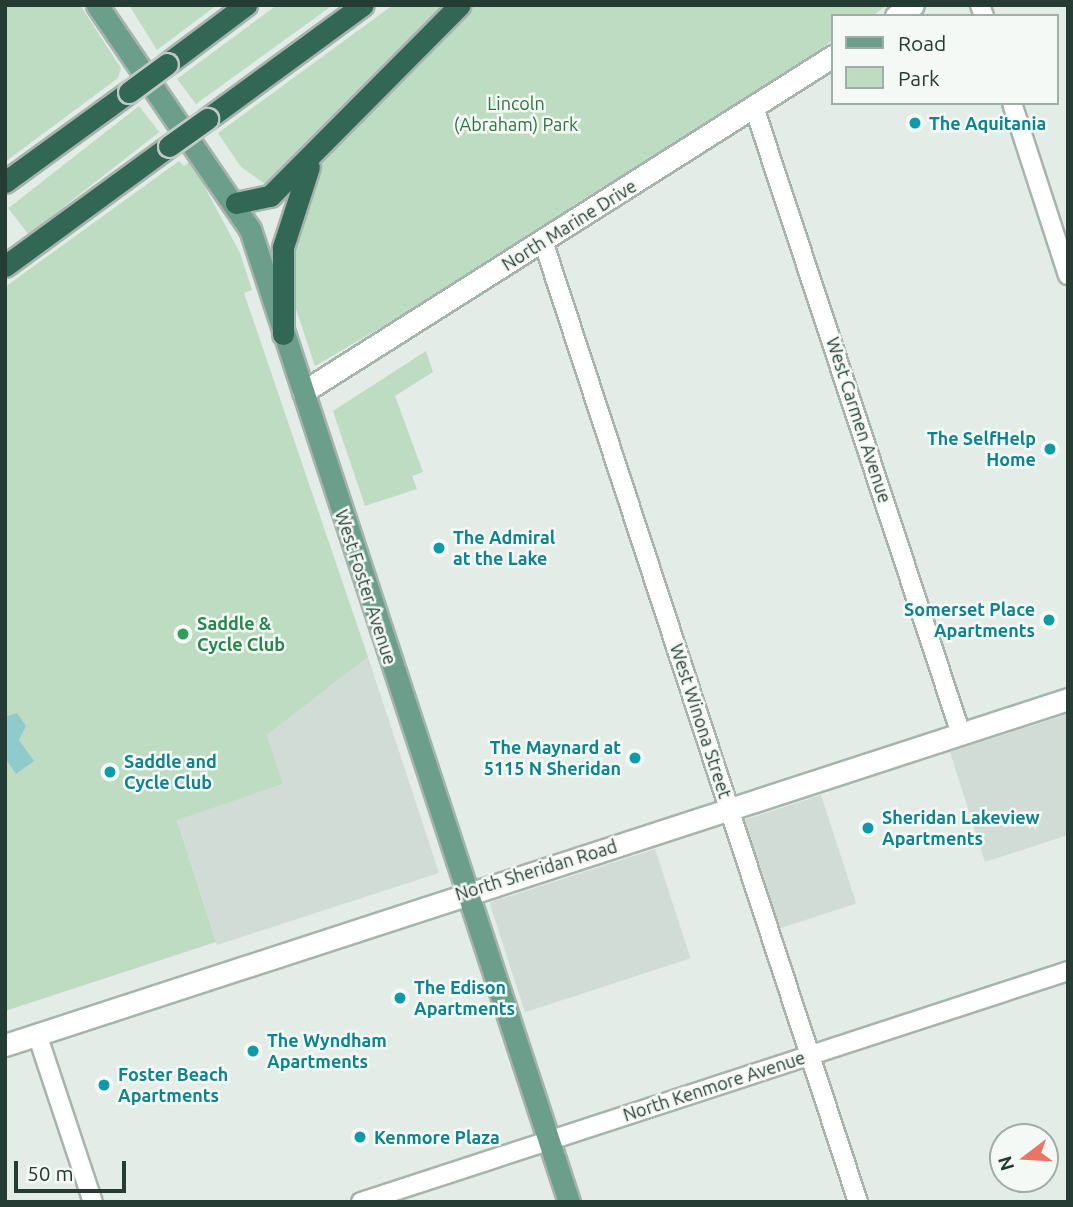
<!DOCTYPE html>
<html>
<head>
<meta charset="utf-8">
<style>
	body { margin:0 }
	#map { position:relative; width:1073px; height:1207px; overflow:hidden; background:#e3ece7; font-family:Ubuntu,sans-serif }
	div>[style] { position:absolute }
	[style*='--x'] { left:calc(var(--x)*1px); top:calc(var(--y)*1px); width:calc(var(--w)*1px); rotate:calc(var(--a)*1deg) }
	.built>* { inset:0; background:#d1dcd6; transform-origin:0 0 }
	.green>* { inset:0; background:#bedcc2; transform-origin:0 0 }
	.water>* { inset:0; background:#8fcbcd }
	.roads { filter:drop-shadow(2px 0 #a6b4ad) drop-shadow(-2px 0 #a6b4ad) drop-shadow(0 2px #a6b4ad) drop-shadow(0 -2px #a6b4ad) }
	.minor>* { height:18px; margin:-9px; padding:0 9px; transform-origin:9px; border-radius:9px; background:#fff }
	.tertiary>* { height:21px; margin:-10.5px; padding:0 10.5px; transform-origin:10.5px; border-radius:10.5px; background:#fff }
	.secondary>* { height:21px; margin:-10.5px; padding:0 10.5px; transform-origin:10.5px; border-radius:10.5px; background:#fff }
	.primary>* { height:21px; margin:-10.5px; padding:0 10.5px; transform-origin:10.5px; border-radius:10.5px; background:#6b9e8b }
	.motorway>* { height:21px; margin:-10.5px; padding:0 10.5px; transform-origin:10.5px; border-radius:10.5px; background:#326655 }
	.bridges { filter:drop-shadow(2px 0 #c2c8c6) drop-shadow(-2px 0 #c2c8c6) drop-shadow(0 2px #c2c8c6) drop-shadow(0 -2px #c2c8c6) }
	.motorway-bridge>* { height:21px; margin:-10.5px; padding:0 10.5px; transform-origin:10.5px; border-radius:10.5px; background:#326655 }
	.dots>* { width:19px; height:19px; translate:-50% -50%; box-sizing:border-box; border:4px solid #f4f9f5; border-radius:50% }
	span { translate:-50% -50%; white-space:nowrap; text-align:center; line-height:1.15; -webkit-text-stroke:5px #f4f9f5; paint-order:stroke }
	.park-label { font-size:18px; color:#317042 }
	.culture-label { font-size:18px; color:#0d838f; font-weight:700 }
	.left { translate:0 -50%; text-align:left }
	.right { translate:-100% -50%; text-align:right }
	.street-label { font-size:18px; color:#243c33 }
	.leisure-label { font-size:18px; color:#27864d; font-weight:700 }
	.frame { position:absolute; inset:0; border:7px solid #243c33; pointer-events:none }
	.legend { position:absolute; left:831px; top:14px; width:228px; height:91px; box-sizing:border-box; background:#f4f9f5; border:2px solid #a1ada7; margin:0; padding:9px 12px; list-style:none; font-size:21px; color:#243c33 }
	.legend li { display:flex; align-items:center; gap:14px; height:35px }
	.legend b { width:35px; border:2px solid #a1ada7 }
	.north { position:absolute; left:989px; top:1123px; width:70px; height:70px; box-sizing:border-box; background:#f4f9f5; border:2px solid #a1ada7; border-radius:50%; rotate:253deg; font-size:19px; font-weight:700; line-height:28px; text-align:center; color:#243c33 }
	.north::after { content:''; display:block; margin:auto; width:24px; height:32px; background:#e97565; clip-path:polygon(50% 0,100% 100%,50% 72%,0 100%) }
	.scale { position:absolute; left:14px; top:1161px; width:112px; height:32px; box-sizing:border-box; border:4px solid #243c33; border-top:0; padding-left:9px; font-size:21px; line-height:24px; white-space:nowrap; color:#243c33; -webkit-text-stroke:5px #f4f9f5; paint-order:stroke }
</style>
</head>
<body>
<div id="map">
	<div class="built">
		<div style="clip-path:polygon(368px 657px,439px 873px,217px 945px,177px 819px,283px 784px,267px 735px)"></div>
		<div style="clip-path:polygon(1068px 714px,1068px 835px,985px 862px,950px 752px)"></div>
		<div style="left:821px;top:795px;width:114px;height:80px;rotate:72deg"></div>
		<div style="left:655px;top:849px;width:115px;height:174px;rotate:72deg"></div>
	</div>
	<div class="green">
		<div style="clip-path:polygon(5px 5px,80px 5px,121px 68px,118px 78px,5px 162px)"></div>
		<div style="clip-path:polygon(129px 5px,217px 5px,157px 50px)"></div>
		<div style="clip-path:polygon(277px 5px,333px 5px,196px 104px,177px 79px)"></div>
		<div style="clip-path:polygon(393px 5px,448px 5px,268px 186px,241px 167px,218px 133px)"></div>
		<div style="clip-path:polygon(474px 5px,888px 5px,872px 16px,833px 16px,833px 40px,767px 88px,572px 206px,566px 216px,503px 256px,315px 366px,291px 294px,292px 240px,317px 169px)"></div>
		<div style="left:139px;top:106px;width:33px;height:166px;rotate:52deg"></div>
		<div style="clip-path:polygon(179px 161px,184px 166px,191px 161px,240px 253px,252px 290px,244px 293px,368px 657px,267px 735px,283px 784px,177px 820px,216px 942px,5px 1011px,5px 287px)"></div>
		<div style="clip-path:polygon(426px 351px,433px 372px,395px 396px,423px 472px,412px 476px,417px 489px,365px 506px,333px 411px)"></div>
	</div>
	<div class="water">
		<div style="clip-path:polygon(17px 713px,26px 726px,19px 740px,34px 761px,16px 774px,5px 758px,5px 717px)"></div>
	</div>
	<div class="roads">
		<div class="minor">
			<div style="--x:980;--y:5;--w:12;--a:70"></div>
			<div style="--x:1012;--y:103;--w:181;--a:72"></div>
			<div style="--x:754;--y:107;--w:660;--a:71.73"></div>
			<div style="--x:543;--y:241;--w:1011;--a:71.85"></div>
			<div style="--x:37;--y:1034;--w:177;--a:71.6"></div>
			<div style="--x:361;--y:1202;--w:744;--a:-18.09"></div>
		</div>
		<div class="tertiary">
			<div style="--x:896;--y:16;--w:20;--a:-33"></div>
			<div style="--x:303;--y:392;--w:628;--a:-32.37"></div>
		</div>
		<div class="secondary">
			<div style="--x:5;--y:1045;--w:1118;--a:-18.03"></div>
		</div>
		<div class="primary">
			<div style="--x:97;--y:5;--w:271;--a:55.7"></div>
			<div style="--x:250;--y:229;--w:1024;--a:71.85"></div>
		</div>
		<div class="motorway">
			<div style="--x:167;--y:64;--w:99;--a:-36.8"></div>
			<div style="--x:207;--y:119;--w:193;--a:-36.2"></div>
			<div style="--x:5;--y:182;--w:153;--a:-36"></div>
			<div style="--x:236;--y:203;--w:35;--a:-12"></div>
			<div style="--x:270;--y:196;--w:269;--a:-45.2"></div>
			<div style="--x:5;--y:266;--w:203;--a:-36.2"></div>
			<div style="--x:283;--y:334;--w:87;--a:-90"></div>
			<div style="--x:283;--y:247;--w:84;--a:-72"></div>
		</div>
	</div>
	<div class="bridges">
		<div class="motorway-bridge">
			<div style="--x:129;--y:92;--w:47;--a:-36.4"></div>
			<div style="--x:169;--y:146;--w:47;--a:-35.4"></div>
		</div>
	</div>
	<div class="dots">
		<div style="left:915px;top:123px;background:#0f9aa8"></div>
		<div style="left:1050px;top:449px;background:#0f9aa8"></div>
		<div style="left:439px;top:548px;background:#0f9aa8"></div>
		<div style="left:1049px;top:620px;background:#0f9aa8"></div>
		<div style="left:183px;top:634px;background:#2e9e5b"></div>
		<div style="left:635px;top:758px;background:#0f9aa8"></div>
		<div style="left:110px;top:772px;background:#0f9aa8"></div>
		<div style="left:868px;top:828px;background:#0f9aa8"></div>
		<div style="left:400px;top:998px;background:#0f9aa8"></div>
		<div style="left:253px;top:1051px;background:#0f9aa8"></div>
		<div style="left:104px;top:1085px;background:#0f9aa8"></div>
		<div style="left:360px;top:1137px;background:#0f9aa8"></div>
	</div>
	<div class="park-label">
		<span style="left:516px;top:114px">Lincoln<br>(Abraham) Park</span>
	</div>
	<div class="culture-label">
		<span class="left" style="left:929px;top:123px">The Aquitania</span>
		<span class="right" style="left:1036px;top:449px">The SelfHelp<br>Home</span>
		<span class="left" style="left:453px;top:548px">The Admiral<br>at the Lake</span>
		<span class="right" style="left:1035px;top:620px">Somerset Place<br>Apartments</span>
		<span class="right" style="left:621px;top:758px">The Maynard at<br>5115 N Sheridan</span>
		<span class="left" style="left:124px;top:772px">Saddle and<br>Cycle Club</span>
		<span class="left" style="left:882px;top:828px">Sheridan Lakeview<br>Apartments</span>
		<span class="left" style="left:414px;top:998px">The Edison<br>Apartments</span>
		<span class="left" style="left:267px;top:1051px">The Wyndham<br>Apartments</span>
		<span class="left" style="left:118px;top:1085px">Foster Beach<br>Apartments</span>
		<span class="left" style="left:374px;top:1137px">Kenmore Plaza</span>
	</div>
	<div class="street-label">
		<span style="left:569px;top:225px;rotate:-32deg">North Marine Drive</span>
		<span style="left:859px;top:420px;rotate:72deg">West Carmen Avenue</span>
		<span style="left:366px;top:587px;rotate:72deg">West Foster Avenue</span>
		<span style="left:701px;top:721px;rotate:72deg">West Winona Street</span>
		<span style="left:536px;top:870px;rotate:-17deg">North Sheridan Road</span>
		<span style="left:714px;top:1086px;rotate:-18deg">North Kenmore Avenue</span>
	</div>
	<div class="leisure-label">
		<span class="left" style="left:197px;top:634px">Saddle &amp;<br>Cycle Club</span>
	</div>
	<div class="frame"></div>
	<ul class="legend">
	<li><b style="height:9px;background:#6b9e8b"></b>Road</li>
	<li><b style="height:19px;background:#bedcc2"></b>Park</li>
	</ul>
	<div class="north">N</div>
	<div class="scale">50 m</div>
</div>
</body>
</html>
